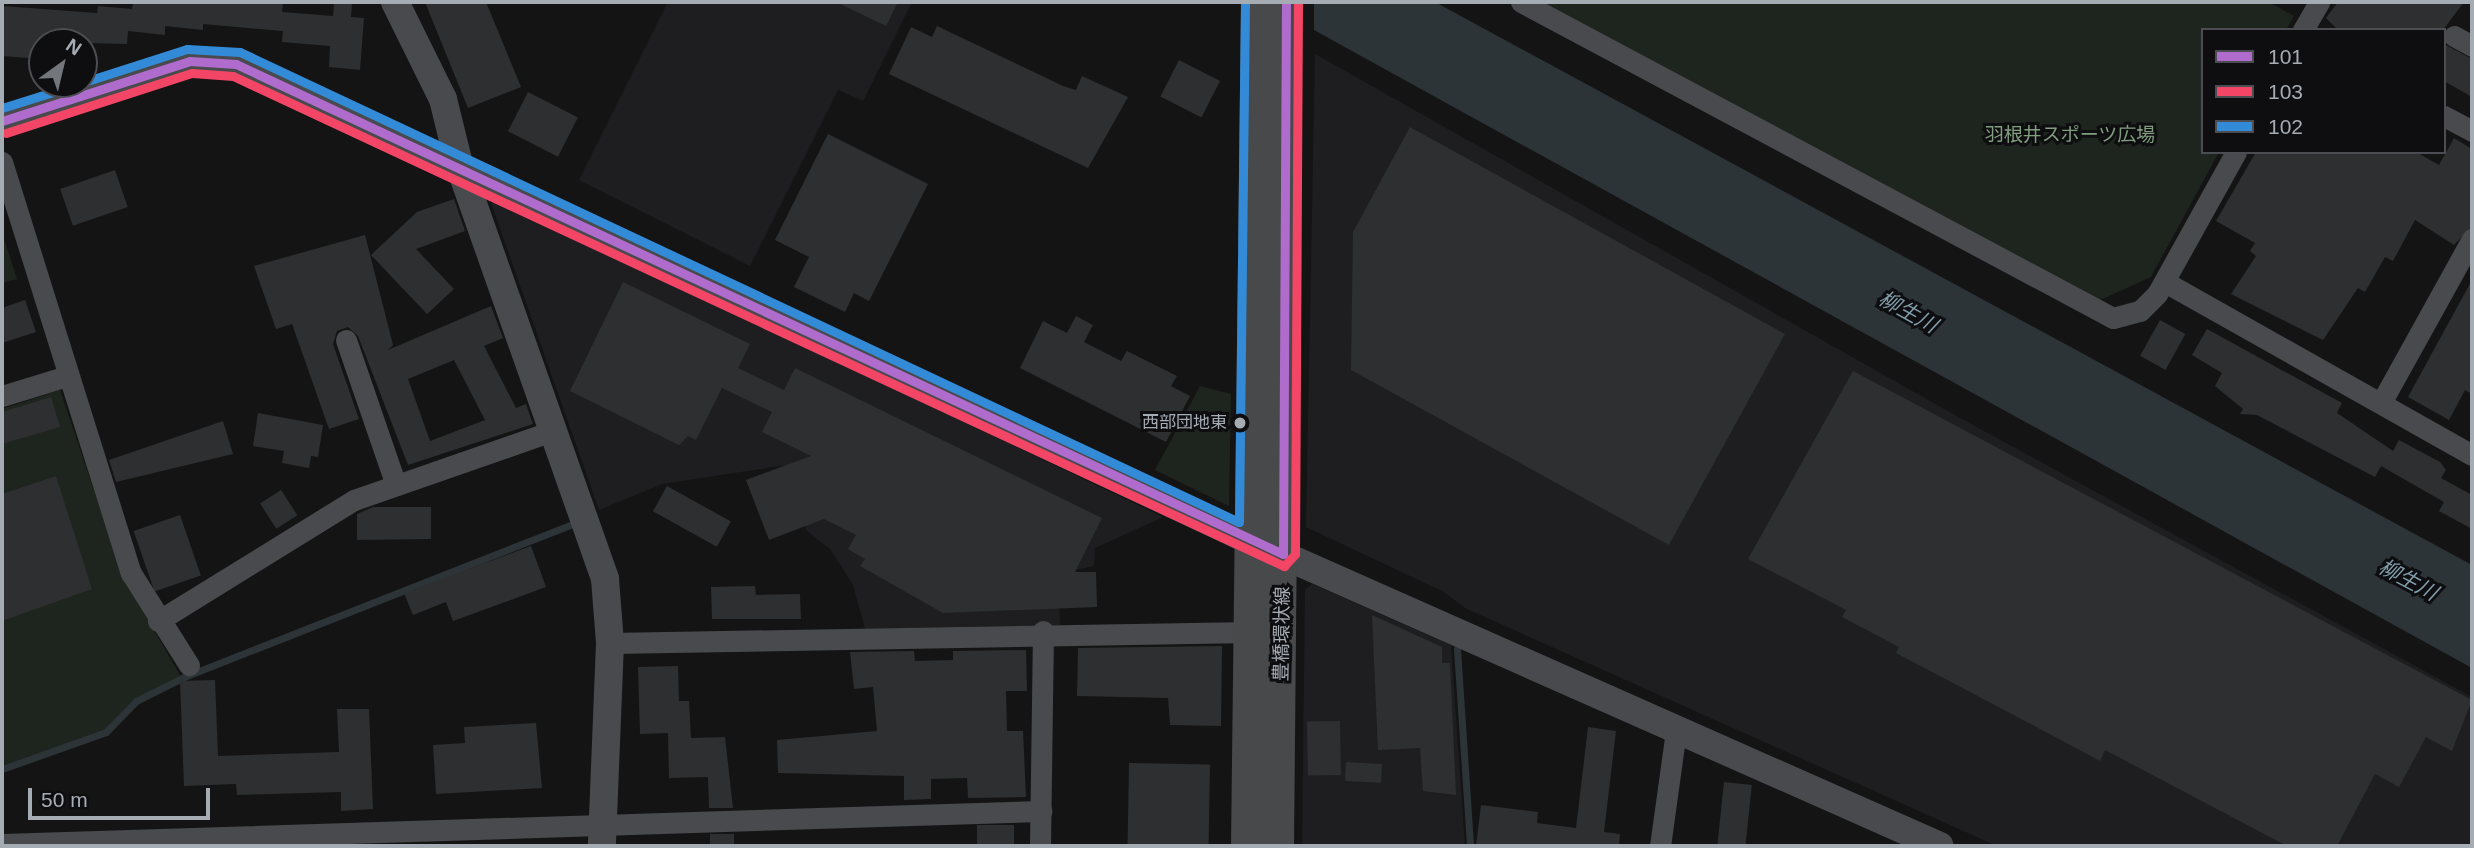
<!DOCTYPE html>
<html>
<head>
<meta charset="utf-8">
<style>
	body { margin:0 }
	#map { position:relative; width:2474px; height:848px; overflow:hidden; background:#141414; font-family:Helvetica,"Noto Sans JP",sans-serif }
	div>[style] { position:absolute }
	[style*='--x'] { left:calc(var(--x)*1px); top:calc(var(--y)*1px); width:calc(var(--w)*1px); rotate:calc(var(--a)*1deg) }
	.built>* { inset:0; background:#1e1e20 }
	.green>* { inset:0; background:#1e241e }
	.water>* { inset:0; background:#2c3438 }
	.pier>* { inset:0; background:#141414 }
	.stream>* { height:7px; margin:-3.5px; padding:0 3.5px; transform-origin:3.5px; border-radius:3.5px; background:#2c3438 }
	.building>* { inset:0; background:#2e2f30; transform-origin:0 0 }
	.minor>* { height:21px; margin:-10.5px; padding:0 10.5px; transform-origin:10.5px; border-radius:10.5px; background:#484a4d }
	.tertiary>* { height:28px; margin:-14px; padding:0 14px; transform-origin:14px; border-radius:14px; background:#484a4d }
	.secondary>* { height:32px; margin:-16px; padding:0 16px; transform-origin:16px; border-radius:16px; background:#47494b }
	.bus-1>* { height:9px; margin:-4.5px; padding:0 4.5px; transform-origin:4.5px; border-radius:4.5px; background:#b06ccc }
	.bus-2>* { height:9px; margin:-4.5px; padding:0 4.5px; transform-origin:4.5px; border-radius:4.5px; background:#f34667 }
	.bus-3>* { height:9px; margin:-4.5px; padding:0 4.5px; transform-origin:4.5px; border-radius:4.5px; background:#338bd7 }
	.dots>* { width:19px; height:19px; translate:-50% -50%; box-sizing:border-box; border:4px solid #0e0e10; border-radius:50% }
	span { translate:-50% -50%; white-space:nowrap; text-align:center; line-height:1.15; -webkit-text-stroke:6px #0e0e10; paint-order:stroke }
	.bus-label { font-size:17px; color:#a6acb4 }
	.right { translate:-100% -50%; text-align:right }
	.park-label { font-size:19px; color:#819d7f }
	.street-label { font-size:19px; color:#a6acb4 }
	.water-label { font-size:21px; color:#819dab; font-style:italic }
	.frame { position:absolute; inset:0; border:4px solid #a6acb4; pointer-events:none }
	.legend { position:absolute; left:2201px; top:28px; width:245px; height:126px; box-sizing:border-box; background:#0e0e10; border:2px solid #4b4d52; margin:0; padding:9px 12px; list-style:none; font-size:21px; color:#a6acb4 }
	.legend li { display:flex; align-items:center; gap:14px; height:35px }
	.legend b { width:35px; border:2px solid #4b4d52 }
	.north { position:absolute; left:28px; top:28px; width:70px; height:70px; box-sizing:border-box; background:#0e0e10; border:2px solid #4b4d52; border-radius:50%; rotate:34deg; font-size:19px; font-weight:700; line-height:28px; text-align:center; color:#a6acb4 }
	.north::after { content:''; display:block; margin:auto; width:24px; height:32px; background:#73777c; clip-path:polygon(50% 0,100% 100%,50% 72%,0 100%) }
	.scale { position:absolute; left:28px; top:788px; width:182px; height:32px; box-sizing:border-box; border:4px solid #a6acb4; border-top:0; padding-left:9px; font-size:21px; line-height:24px; white-space:nowrap; color:#a6acb4; -webkit-text-stroke:5px #0e0e10; paint-order:stroke }
</style>
</head>
<body>
<div id="map">
	<div class="built">
		<div style="clip-path:polygon(668px 2px,912px 2px,863px 101px,838px 90px,750px 266px,579px 180px)"></div>
		<div style="clip-path:polygon(1315px 54px,1962px 419px,2472px 697px,2472px 846px,1997px 846px,1465px 608px,1444px 592px,1306px 527px)"></div>
		<div style="clip-path:polygon(502px 201px,1163px 517px,1095px 548px,1094px 566px,1059px 573px,1060px 625px,865px 629px,853px 585px,830px 549px,806px 530px,800px 463px,662px 484px,599px 510px,491px 203px)"></div>
		<div style="clip-path:polygon(1312px 584px,1451px 645px,1465px 846px,1302px 846px,1305px 590px)"></div>
	</div>
	<div class="green">
		<div style="clip-path:polygon(1541px 2px,2269px 2px,2294px 16px,2286px 30px,2203px 30px,2203px 152px,2219px 152px,2151px 277px,2098px 301px)"></div>
		<div style="clip-path:polygon(2px 232px,17px 279px,2px 283px)"></div>
		<div style="clip-path:polygon(1200px 386px,1231px 394px,1229px 506px,1155px 470px)"></div>
		<div style="clip-path:polygon(60px 390px,123px 576px,181px 677px,134px 699px,106px 729px,2px 766px,2px 409px)"></div>
	</div>
	<div class="water">
		<div style="clip-path:polygon(1263px 2px,1435px 2px,2472px 565px,2472px 668px)"></div>
	</div>
	<div class="pier">
		<div style="clip-path:polygon(1260px 2px,1314px 2px,1314px 33px,1262px 5px)"></div>
	</div>
	<div class="stream">
		<div style="--x:1457;--y:649;--w:197;--a:86.2"></div>
		<div style="--x:2;--y:769;--w:110;--a:-19.6"></div>
		<div style="--x:106;--y:732;--w:43;--a:-45.9"></div>
		<div style="--x:136;--y:701;--w:54;--a:-26.6"></div>
		<div style="--x:184;--y:677;--w:415;--a:-21.5"></div>
	</div>
	<div class="building">
		<div style="clip-path:polygon(133px 2px,283px 2px,282px 12px,333px 16px,334px 2px,352px 4px,351px 17px,364px 18px,360px 70px,329px 67px,330px 46px,282px 42px,283px 31px,203px 24px,203px 30px,165px 26px,165px 35px,128px 31px,127px 44px,42px 42px,42px 59px,2px 56px,2px 6px,97px 13px,98px 6px,132px 9px)"></div>
		<div style="clip-path:polygon(425px 2px,486px 2px,521px 87px,468px 108px)"></div>
		<div style="clip-path:polygon(836px 2px,898px 2px,886px 26px)"></div>
		<div style="clip-path:polygon(2338px 2px,2464px 2px,2443px 30px,2338px 30px,2326px 18px)"></div>
		<div style="clip-path:polygon(937px 26px,1063px 86px,1076px 90px,1082px 76px,1128px 97px,1088px 168px,889px 74px,911px 27px,932px 37px)"></div>
		<div style="clip-path:polygon(2444px 44px,2472px 59px,2472px 97px,2444px 81px)"></div>
		<div style="left:1179px;top:60px;width:46px;height:41px;rotate:27deg"></div>
		<div style="left:528px;top:92px;width:56px;height:44px;rotate:27deg"></div>
		<div style="clip-path:polygon(1410px 127px,1785px 334px,1669px 545px,1351px 370px,1353px 232px)"></div>
		<div style="clip-path:polygon(828px 134px,928px 184px,869px 301px,854px 293px,845px 312px,794px 287px,809px 257px,775px 240px)"></div>
		<div style="clip-path:polygon(2454px 138px,2472px 149px,2472px 226px,2454px 245px,2415px 220px,2393px 261px,2385px 257px,2365px 292px,2358px 288px,2323px 340px,2231px 294px,2256px 256px,2250px 251px,2255px 243px,2216px 221px,2256px 152px,2416px 152px,2439px 165px)"></div>
		<div style="left:115px;top:170px;width:39px;height:58px;rotate:71deg"></div>
		<div style="clip-path:polygon(454px 199px,465px 231px,416px 249px,454px 289px,427px 314px,371px 255px,417px 212px)"></div>
		<div style="clip-path:polygon(evenodd,365px 235px,393px 345px,388px 350px,491px 306px,503px 338px,484px 346px,516px 408px,526px 404px,533px 424px,408px 465px,358px 336px,348px 327px,337px 331px,333px 344px,359px 419px,329px 429px,292px 324px,276px 329px,254px 266px,365px 235px,454px 360px,485px 420px,430px 441px,408px 379px,454px 360px)"></div>
		<div style="clip-path:polygon(2472px 280px,2472px 394px,2465px 390px,2449px 420px,2408px 397px)"></div>
		<div style="clip-path:polygon(623px 282px,750px 344px,738px 368px,784px 390px,795px 368px,1102px 518px,1075px 572px,1096px 572px,1097px 607px,943px 613px,860px 566px,865px 559px,848px 549px,856px 535px,824px 519px,769px 540px,746px 480px,811px 456px,762px 432px,772px 412px,722px 388px,696px 440px,688px 436px,679px 445px,570px 391px)"></div>
		<div style="clip-path:polygon(25px 300px,36px 332px,2px 343px,2px 308px)"></div>
		<div style="clip-path:polygon(1076px 316px,1093px 325px,1084px 342px,1121px 361px,1127px 351px,1177px 376px,1171px 386px,1190px 396px,1166px 442px,1020px 368px,1043px 321px,1067px 333px)"></div>
		<div style="left:2160px;top:320px;width:29px;height:41px;rotate:29deg"></div>
		<div style="clip-path:polygon(2207px 329px,2342px 403px,2337px 413px,2393px 451px,2399px 440px,2440px 462px,2446px 470px,2441px 478px,2472px 495px,2472px 529px,2439px 511px,2444px 502px,2381px 466px,2375px 477px,2257px 415px,2240px 414px,2243px 409px,2215px 386px,2222px 373px,2192px 355px)"></div>
		<div style="clip-path:polygon(1853px 371px,2472px 700px,2452px 751px,2426px 737px,2399px 787px,2375px 774px,2337px 846px,2287px 846px,2105px 750px,2100px 761px,2042px 730px,1896px 653px,1899px 647px,1842px 617px,1846px 610px,1748px 559px)"></div>
		<div style="clip-path:polygon(51px 397px,60px 427px,2px 444px,2px 412px)"></div>
		<div style="clip-path:polygon(258px 413px,323px 425px,318px 457px,311px 456px,309px 468px,282px 463px,284px 451px,253px 446px)"></div>
		<div style="clip-path:polygon(223px 421px,233px 454px,116px 482px,109px 460px)"></div>
		<div style="clip-path:polygon(56px 476px,92px 589px,2px 621px,2px 494px)"></div>
		<div style="left:667px;top:486px;width:73px;height:29px;rotate:29deg"></div>
		<div style="left:281px;top:490px;width:30px;height:25px;rotate:57deg"></div>
		<div style="clip-path:polygon(373px 507px,431px 507px,431px 539px,357px 540px,357px 514px)"></div>
		<div style="left:180px;top:515px;width:64px;height:49px;rotate:71deg"></div>
		<div style="clip-path:polygon(531px 546px,546px 587px,453px 621px,446px 602px,413px 615px,404px 593px)"></div>
		<div style="clip-path:polygon(755px 586px,756px 595px,800px 594px,801px 619px,712px 619px,711px 587px)"></div>
		<div style="clip-path:polygon(1372px 615px,1442px 647px,1442px 663px,1450px 663px,1456px 795px,1423px 791px,1420px 748px,1378px 750px)"></div>
		<div style="clip-path:polygon(1222px 646px,1221px 726px,1170px 725px,1168px 698px,1077px 696px,1078px 648px)"></div>
		<div style="clip-path:polygon(1026px 650px,1027px 691px,1006px 691px,1007px 731px,1023px 731px,1026px 797px,968px 798px,967px 778px,931px 779px,931px 799px,904px 800px,904px 776px,778px 773px,777px 740px,877px 731px,873px 687px,854px 689px,850px 652px,914px 651px,915px 661px,953px 660px,953px 651px)"></div>
		<div style="clip-path:polygon(678px 666px,679px 701px,689px 701px,691px 738px,725px 737px,733px 808px,709px 808px,708px 777px,669px 778px,668px 733px,640px 734px,638px 667px)"></div>
		<div style="clip-path:polygon(215px 680px,218px 756px,339px 752px,337px 709px,369px 709px,373px 809px,341px 811px,341px 792px,237px 795px,236px 784px,184px 786px,180px 681px)"></div>
		<div style="left:1340px;top:721px;width:54px;height:33px;rotate:89deg"></div>
		<div style="clip-path:polygon(536px 723px,542px 788px,436px 794px,433px 745px,465px 743px,464px 727px)"></div>
		<div style="clip-path:polygon(1588px 727px,1616px 731px,1604px 832px,1620px 834px,1619px 846px,1476px 846px,1481px 805px,1538px 812px,1537px 823px,1576px 828px)"></div>
		<div style="left:1346px;top:762px;width:36px;height:19px;rotate:3deg"></div>
		<div style="left:1129px;top:763px;width:81px;height:83px;rotate:1deg"></div>
		<div style="left:1724px;top:782px;width:28px;height:64px;rotate:6deg"></div>
		<div style="left:1014px;top:825px;width:21px;height:37px;rotate:90deg"></div>
		<div style="left:734px;top:834px;width:12px;height:24px;rotate:90deg"></div>
	</div>
	<div class="minor">
		<div style="--x:1521;--y:2;--w:671;--a:28.09"></div>
		<div style="--x:2113;--y:318;--w:28;--a:-15"></div>
		<div style="--x:2140;--y:311;--w:24;--a:-45"></div>
		<div style="--x:2157;--y:294;--w:162;--a:-60.9"></div>
		<div style="--x:2303;--y:30;--w:32;--a:-60"></div>
		<div style="--x:2454;--y:36;--w:21;--a:29"></div>
		<div style="--x:2444;--y:116;--w:32;--a:28"></div>
		<div style="--x:2;--y:162;--w:431;--a:72.6"></div>
		<div style="--x:131;--y:573;--w:109;--a:57.8"></div>
		<div style="--x:2165;--y:282;--w:352;--a:29.4"></div>
		<div style="--x:346;--y:340;--w:153;--a:71"></div>
		<div style="--x:2;--y:396;--w:68;--a:-17.1"></div>
		<div style="--x:2381;--y:403;--w:188;--a:-61"></div>
		<div style="--x:158;--y:621;--w:230;--a:-31.7"></div>
		<div style="--x:354;--y:500;--w:213;--a:-19.2"></div>
		<div style="--x:610;--y:643;--w:640;--a:-0.98"></div>
		<div style="--x:2;--y:844;--w:1040;--a:-1.82"></div>
		<div style="--x:1040;--y:846;--w:215;--a:-89.2"></div>
		<div style="--x:1660;--y:846;--w:117;--a:-82.1"></div>
	</div>
	<div class="tertiary">
		<div style="--x:395;--y:2;--w:108;--a:63.7"></div>
		<div style="--x:443;--y:99;--w:67;--a:76.2"></div>
		<div style="--x:459;--y:164;--w:440;--a:70.6"></div>
		<div style="--x:605;--y:579;--w:64;--a:85.5"></div>
		<div style="--x:610;--y:643;--w:203;--a:92.3"></div>
		<div style="--x:2;--y:121;--w:197;--a:-17.7"></div>
		<div style="--x:190;--y:61;--w:46;--a:3.7"></div>
		<div style="--x:236;--y:64;--w:1121;--a:25.17"></div>
		<div style="--x:1251;--y:541;--w:753;--a:23.88"></div>
	</div>
	<div class="secondary">
		<div style="--x:1247;--y:846;--w:844;--a:-89.32"></div>
		<div style="--x:1278;--y:846;--w:844;--a:-89.46"></div>
	</div>
	<div class="bus-1">
		<div style="--x:2;--y:121;--w:197;--a:-17.7"></div>
		<div style="--x:190;--y:61;--w:46;--a:3.7"></div>
		<div style="--x:236;--y:64;--w:1156;--a:25.08"></div>
		<div style="--x:1283;--y:554;--w:552;--a:-89.69"></div>
	</div>
	<div class="bus-2">
		<div style="--x:6;--y:133;--w:195;--a:-17.9"></div>
		<div style="--x:192;--y:73;--w:41;--a:4.2"></div>
		<div style="--x:233;--y:76;--w:1160;--a:25"></div>
		<div style="--x:1284;--y:566;--w:16;--a:-47"></div>
		<div style="--x:1295;--y:554;--w:552;--a:-89.69"></div>
	</div>
	<div class="bus-3">
		<div style="--x:84;--y:82;--w:108;--a:-17.8"></div>
		<div style="--x:187;--y:49;--w:53;--a:3.2"></div>
		<div style="--x:240;--y:52;--w:1104;--a:25.2"></div>
		<div style="--x:1239;--y:522;--w:520;--a:-89.34"></div>
		<div style="--x:2;--y:108;--w:80;--a:-17.5"></div>
	</div>
	<div class="dots">
		<div style="left:1240px;top:423px;background:#a6acb4"></div>
	</div>
	<div class="bus-label">
		<span class="right" style="left:1227px;top:423px">西部団地東</span>
	</div>
	<div class="park-label">
		<span style="left:2070px;top:135px">羽根井スポーツ広場</span>
	</div>
	<div class="street-label">
		<span style="left:1282px;top:634px;rotate:-89deg">豊橋環状線</span>
	</div>
	<div class="water-label">
		<span style="left:1908px;top:312px;rotate:29deg">柳生川</span>
		<span style="left:2408px;top:580px;rotate:28deg">柳生川</span>
	</div>
	<div class="frame"></div>
	<ul class="legend">
	<li><b style="height:9px;background:#b06ccc"></b>101</li>
	<li><b style="height:9px;background:#f34667"></b>103</li>
	<li><b style="height:9px;background:#338bd7"></b>102</li>
	</ul>
	<div class="north">N</div>
	<div class="scale">50 m</div>
</div>
</body>
</html>
